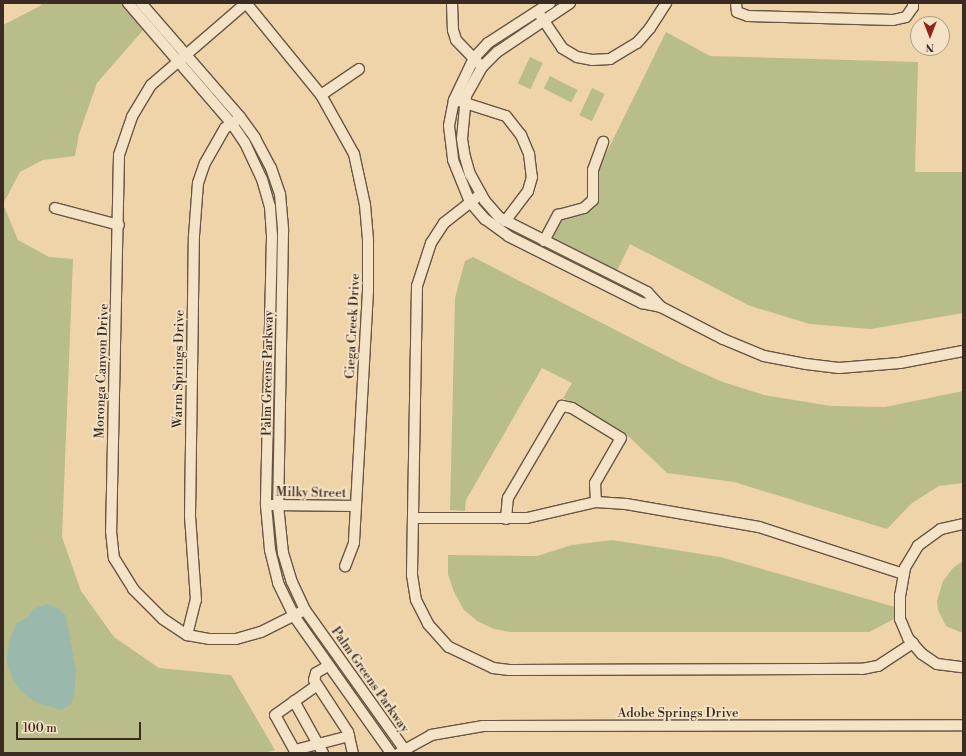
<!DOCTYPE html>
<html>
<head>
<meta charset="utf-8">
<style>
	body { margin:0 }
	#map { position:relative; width:966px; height:756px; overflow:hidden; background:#efd4aa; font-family:"Libre Bodoni",serif }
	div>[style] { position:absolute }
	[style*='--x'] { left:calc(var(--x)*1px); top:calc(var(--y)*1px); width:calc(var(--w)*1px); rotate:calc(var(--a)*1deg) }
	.green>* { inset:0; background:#b8bd8a; transform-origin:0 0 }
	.water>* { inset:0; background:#9ab8ac }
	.roads { filter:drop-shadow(1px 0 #675644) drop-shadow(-1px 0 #675644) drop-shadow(0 1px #675644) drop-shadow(0 -1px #675644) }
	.minor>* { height:10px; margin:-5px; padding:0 5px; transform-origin:5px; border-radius:5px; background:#f5e3c8 }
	span { translate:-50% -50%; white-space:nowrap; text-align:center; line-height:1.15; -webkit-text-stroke:3.5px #f5e3c8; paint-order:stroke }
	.street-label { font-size:13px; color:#3a2c22 }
	.frame { position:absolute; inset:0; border:4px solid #3a2c22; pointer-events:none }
	.north { position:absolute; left:910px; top:16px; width:40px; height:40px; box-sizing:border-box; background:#f5e3c8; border:1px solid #aa9a86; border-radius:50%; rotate:180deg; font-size:11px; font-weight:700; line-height:16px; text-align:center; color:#3a2c22 }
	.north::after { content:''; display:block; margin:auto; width:14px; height:18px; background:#8f2418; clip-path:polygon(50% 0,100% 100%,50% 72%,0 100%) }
	.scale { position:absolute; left:16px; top:722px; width:125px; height:18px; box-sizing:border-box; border:2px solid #3a2c22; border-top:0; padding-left:5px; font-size:12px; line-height:14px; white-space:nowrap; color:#3a2c22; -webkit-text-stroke:3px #f5e3c8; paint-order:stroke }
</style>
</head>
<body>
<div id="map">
	<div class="green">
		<div style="clip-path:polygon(42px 3px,121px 3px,144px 29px,97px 83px,79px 134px,75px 156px,43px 160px,20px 172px,3px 204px,18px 240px,49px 257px,73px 259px,62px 537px,81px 591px,114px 637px,159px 668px,231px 675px,275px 750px,264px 753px,3px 753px,3px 25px,40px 6px)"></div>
		<div style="clip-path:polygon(666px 32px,710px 56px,918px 62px,915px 172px,963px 172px,963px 313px,871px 329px,810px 324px,750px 306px,630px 244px,617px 271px,550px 238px,562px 216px,588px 212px,598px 198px,597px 172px)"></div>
		<div style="left:530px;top:57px;width:14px;height:29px;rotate:25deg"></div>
		<div style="left:550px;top:76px;width:31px;height:14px;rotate:27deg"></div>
		<div style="left:592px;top:88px;width:14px;height:30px;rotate:25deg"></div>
		<div style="clip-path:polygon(473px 257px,682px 364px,723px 382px,764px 395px,831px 406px,885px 407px,963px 391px,963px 483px,939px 486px,912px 503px,887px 529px,734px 482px,667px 473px,626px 434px,563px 398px,572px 383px,542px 368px,466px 500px,465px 511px,450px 510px,455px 298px,465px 261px)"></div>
		<div style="clip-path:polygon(612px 540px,720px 557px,895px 607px,896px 618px,869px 632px,510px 632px,494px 629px,477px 621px,464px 610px,454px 592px,448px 574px,448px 555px,537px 556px,572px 545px)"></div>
		<div style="clip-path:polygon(963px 561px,963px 632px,960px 632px,946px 626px,938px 610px,937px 601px,943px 581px,953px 568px)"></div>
	</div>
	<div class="water">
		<div style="clip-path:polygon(48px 604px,59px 609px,66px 616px,76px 671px,74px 697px,71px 704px,61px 710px,35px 702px,20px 690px,13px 680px,7px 663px,9px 641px,17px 623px,27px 618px,33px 609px)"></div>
	</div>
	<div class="roads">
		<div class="minor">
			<div style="--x:128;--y:3;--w:160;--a:49.3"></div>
			<div style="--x:232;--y:124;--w:23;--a:56"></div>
			<div style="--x:245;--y:143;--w:40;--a:65"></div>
			<div style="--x:262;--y:179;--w:29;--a:74"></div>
			<div style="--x:270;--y:207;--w:29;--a:86"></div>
			<div style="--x:272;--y:236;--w:269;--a:91.3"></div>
			<div style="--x:266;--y:505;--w:45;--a:84.9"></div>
			<div style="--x:270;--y:550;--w:34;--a:76"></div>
			<div style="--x:278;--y:583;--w:37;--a:64"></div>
			<div style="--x:294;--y:616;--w:168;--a:54.7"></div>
			<div style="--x:141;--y:3;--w:151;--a:49"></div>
			<div style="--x:240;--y:117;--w:26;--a:54"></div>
			<div style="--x:255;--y:138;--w:34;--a:62"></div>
			<div style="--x:271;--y:168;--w:28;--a:71"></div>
			<div style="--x:280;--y:194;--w:37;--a:85"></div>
			<div style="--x:283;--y:231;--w:274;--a:91"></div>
			<div style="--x:278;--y:505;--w:48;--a:84.1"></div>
			<div style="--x:283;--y:553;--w:30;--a:73"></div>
			<div style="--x:292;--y:582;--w:31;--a:65"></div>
			<div style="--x:305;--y:610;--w:176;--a:54.5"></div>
			<div style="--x:246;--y:3;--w:125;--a:139.2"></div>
			<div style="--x:151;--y:85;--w:37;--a:121"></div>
			<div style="--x:132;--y:117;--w:40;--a:108.9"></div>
			<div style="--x:119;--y:155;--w:376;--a:91.2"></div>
			<div style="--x:111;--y:531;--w:27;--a:84"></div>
			<div style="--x:114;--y:558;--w:36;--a:58"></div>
			<div style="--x:133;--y:589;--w:42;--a:45"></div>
			<div style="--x:163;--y:619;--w:29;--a:34"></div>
			<div style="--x:187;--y:635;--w:22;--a:10"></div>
			<div style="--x:209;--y:639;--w:27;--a:0"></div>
			<div style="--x:236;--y:639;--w:26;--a:-16"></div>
			<div style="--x:261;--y:632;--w:49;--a:-26.6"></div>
			<div style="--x:246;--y:3;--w:119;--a:50.8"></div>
			<div style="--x:321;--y:95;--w:68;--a:60.8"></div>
			<div style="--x:354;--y:154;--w:52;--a:77.8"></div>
			<div style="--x:365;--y:205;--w:36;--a:85"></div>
			<div style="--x:368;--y:241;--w:50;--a:90"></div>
			<div style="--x:368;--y:291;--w:252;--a:93.2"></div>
			<div style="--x:354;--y:543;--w:25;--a:111"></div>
			<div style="--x:452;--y:3;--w:27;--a:88"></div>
			<div style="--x:453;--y:30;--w:10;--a:73"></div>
			<div style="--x:456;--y:40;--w:32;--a:46"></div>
			<div style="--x:550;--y:3;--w:74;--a:147.2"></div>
			<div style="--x:488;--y:43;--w:21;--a:133"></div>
			<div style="--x:474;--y:58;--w:47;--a:115.5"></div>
			<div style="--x:454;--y:100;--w:26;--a:101"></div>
			<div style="--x:449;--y:126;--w:34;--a:83"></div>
			<div style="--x:453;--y:160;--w:45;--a:68"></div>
			<div style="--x:470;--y:202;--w:23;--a:49"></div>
			<div style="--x:485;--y:219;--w:29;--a:36"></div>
			<div style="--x:508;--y:236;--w:150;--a:26.6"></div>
			<div style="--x:642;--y:303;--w:19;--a:12"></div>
			<div style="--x:661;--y:307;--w:70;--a:27.3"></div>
			<div style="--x:723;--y:339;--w:44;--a:22.5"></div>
			<div style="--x:764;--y:356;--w:43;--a:10.8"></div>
			<div style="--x:806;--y:364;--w:33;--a:7"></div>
			<div style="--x:839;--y:368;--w:61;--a:-4.7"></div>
			<div style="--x:900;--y:363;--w:64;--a:-10.8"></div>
			<div style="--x:570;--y:3;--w:88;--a:146.1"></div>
			<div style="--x:497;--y:52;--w:21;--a:135"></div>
			<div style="--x:482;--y:67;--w:33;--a:119"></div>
			<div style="--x:466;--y:96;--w:43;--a:95.3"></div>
			<div style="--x:462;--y:139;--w:18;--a:81"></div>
			<div style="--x:465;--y:157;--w:18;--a:74"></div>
			<div style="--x:470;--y:174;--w:31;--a:61"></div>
			<div style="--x:485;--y:201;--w:23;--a:49"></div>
			<div style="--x:500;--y:218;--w:165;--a:26.7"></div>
			<div style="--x:647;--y:292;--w:21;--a:47"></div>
			<div style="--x:736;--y:3;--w:9;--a:84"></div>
			<div style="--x:737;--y:12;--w:12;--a:20"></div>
			<div style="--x:748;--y:16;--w:145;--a:1.6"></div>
			<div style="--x:893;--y:20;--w:13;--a:-13"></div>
			<div style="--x:906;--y:17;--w:12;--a:-55"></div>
			<div style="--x:913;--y:7;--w:4;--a:-90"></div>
			<div style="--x:540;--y:15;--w:40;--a:56"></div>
			<div style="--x:562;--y:48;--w:17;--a:31"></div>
			<div style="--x:577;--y:57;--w:15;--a:11"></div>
			<div style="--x:592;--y:60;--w:18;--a:-3"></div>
			<div style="--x:610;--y:59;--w:31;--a:-31"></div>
			<div style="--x:637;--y:43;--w:20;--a:-49"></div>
			<div style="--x:650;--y:28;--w:30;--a:-57"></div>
			<div style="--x:321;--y:95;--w:46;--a:-34.4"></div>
			<div style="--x:459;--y:101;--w:49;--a:17.7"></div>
			<div style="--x:506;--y:116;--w:24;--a:52"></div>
			<div style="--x:521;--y:135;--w:21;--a:67"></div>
			<div style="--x:529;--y:154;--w:23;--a:83"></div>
			<div style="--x:532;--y:177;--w:15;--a:106"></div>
			<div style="--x:528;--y:191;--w:38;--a:127"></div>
			<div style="--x:481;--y:194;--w:47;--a:141.9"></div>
			<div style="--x:444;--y:223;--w:24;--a:123"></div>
			<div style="--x:431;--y:243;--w:45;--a:108"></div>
			<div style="--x:417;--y:286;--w:289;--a:91"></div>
			<div style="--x:412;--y:575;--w:25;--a:81"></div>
			<div style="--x:416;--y:600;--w:27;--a:63"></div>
			<div style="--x:428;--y:624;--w:31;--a:48"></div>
			<div style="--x:449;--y:647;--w:49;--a:25.5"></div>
			<div style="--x:493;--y:668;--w:16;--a:7"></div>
			<div style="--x:509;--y:670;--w:353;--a:-0.2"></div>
			<div style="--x:862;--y:669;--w:16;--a:-11"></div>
			<div style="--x:878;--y:666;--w:42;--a:-33.3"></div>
			<div style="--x:55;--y:208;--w:66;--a:14.9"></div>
			<div style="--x:544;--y:241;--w:30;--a:-62"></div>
			<div style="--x:558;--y:215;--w:27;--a:-15"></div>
			<div style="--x:584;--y:208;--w:12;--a:-42"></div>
			<div style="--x:593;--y:200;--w:30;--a:-90"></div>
			<div style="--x:593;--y:170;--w:30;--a:-70"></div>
			<div style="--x:272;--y:505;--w:84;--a:0.7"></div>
			<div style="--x:414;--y:518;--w:113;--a:0"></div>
			<div style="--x:527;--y:518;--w:71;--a:-13.1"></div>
			<div style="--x:596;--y:502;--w:30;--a:4"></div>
			<div style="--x:626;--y:504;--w:135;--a:9.8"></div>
			<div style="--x:759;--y:527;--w:152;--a:18"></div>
			<div style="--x:506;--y:519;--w:21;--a:-85"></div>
			<div style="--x:508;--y:498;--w:107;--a:-59.6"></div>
			<div style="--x:562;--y:406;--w:10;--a:11"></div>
			<div style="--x:572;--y:408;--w:57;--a:31.5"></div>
			<div style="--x:621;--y:438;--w:52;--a:120"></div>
			<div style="--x:595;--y:483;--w:19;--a:87"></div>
			<div style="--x:963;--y:524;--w:23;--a:167"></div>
			<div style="--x:941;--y:529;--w:29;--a:144"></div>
			<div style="--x:918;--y:546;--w:26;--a:121"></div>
			<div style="--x:905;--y:568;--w:27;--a:100"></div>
			<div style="--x:900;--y:595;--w:24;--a:90"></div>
			<div style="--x:900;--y:619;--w:21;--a:67"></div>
			<div style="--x:908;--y:638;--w:21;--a:49"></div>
			<div style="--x:922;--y:654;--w:18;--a:34"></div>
			<div style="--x:937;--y:664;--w:26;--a:7"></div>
			<div style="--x:187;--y:635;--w:36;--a:-76"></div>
			<div style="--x:196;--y:600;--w:84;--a:-94.1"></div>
			<div style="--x:190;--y:516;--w:280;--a:-89.2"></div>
			<div style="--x:194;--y:236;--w:53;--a:-85.7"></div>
			<div style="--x:198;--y:183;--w:21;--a:-71"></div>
			<div style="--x:205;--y:163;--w:40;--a:-60.3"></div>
			<div style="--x:225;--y:128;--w:14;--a:-34"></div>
			<div style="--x:328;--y:666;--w:14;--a:150"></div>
			<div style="--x:316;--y:673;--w:7;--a:106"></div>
			<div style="--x:314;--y:680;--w:62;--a:56.8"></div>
			<div style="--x:348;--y:732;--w:22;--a:77"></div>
			<div style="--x:294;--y:701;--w:60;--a:60.9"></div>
			<div style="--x:295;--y:750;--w:56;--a:-14.5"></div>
			<div style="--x:296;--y:753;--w:43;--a:-118.9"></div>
			<div style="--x:275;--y:715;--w:50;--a:-35.3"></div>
			<div style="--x:399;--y:753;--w:37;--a:-29"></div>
			<div style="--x:431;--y:735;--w:53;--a:-9.8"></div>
			<div style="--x:483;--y:726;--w:480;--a:-0.1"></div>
		</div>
	</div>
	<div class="street-label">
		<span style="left:353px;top:326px;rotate:-87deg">Ciega Creek Drive</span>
		<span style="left:179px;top:369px;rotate:-89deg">Warm Springs Drive</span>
		<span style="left:102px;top:371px;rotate:-88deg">Moronga Canyon Drive</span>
		<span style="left:268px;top:373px;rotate:-89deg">Palm Greens Parkway</span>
		<span style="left:311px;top:493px;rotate:1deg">Milky Street</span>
		<span style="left:370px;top:680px;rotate:55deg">Palm Greens Parkway</span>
		<span style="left:678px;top:713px">Adobe Springs Drive</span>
	</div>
	<div class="frame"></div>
	<div class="north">N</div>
	<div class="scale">100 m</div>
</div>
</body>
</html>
